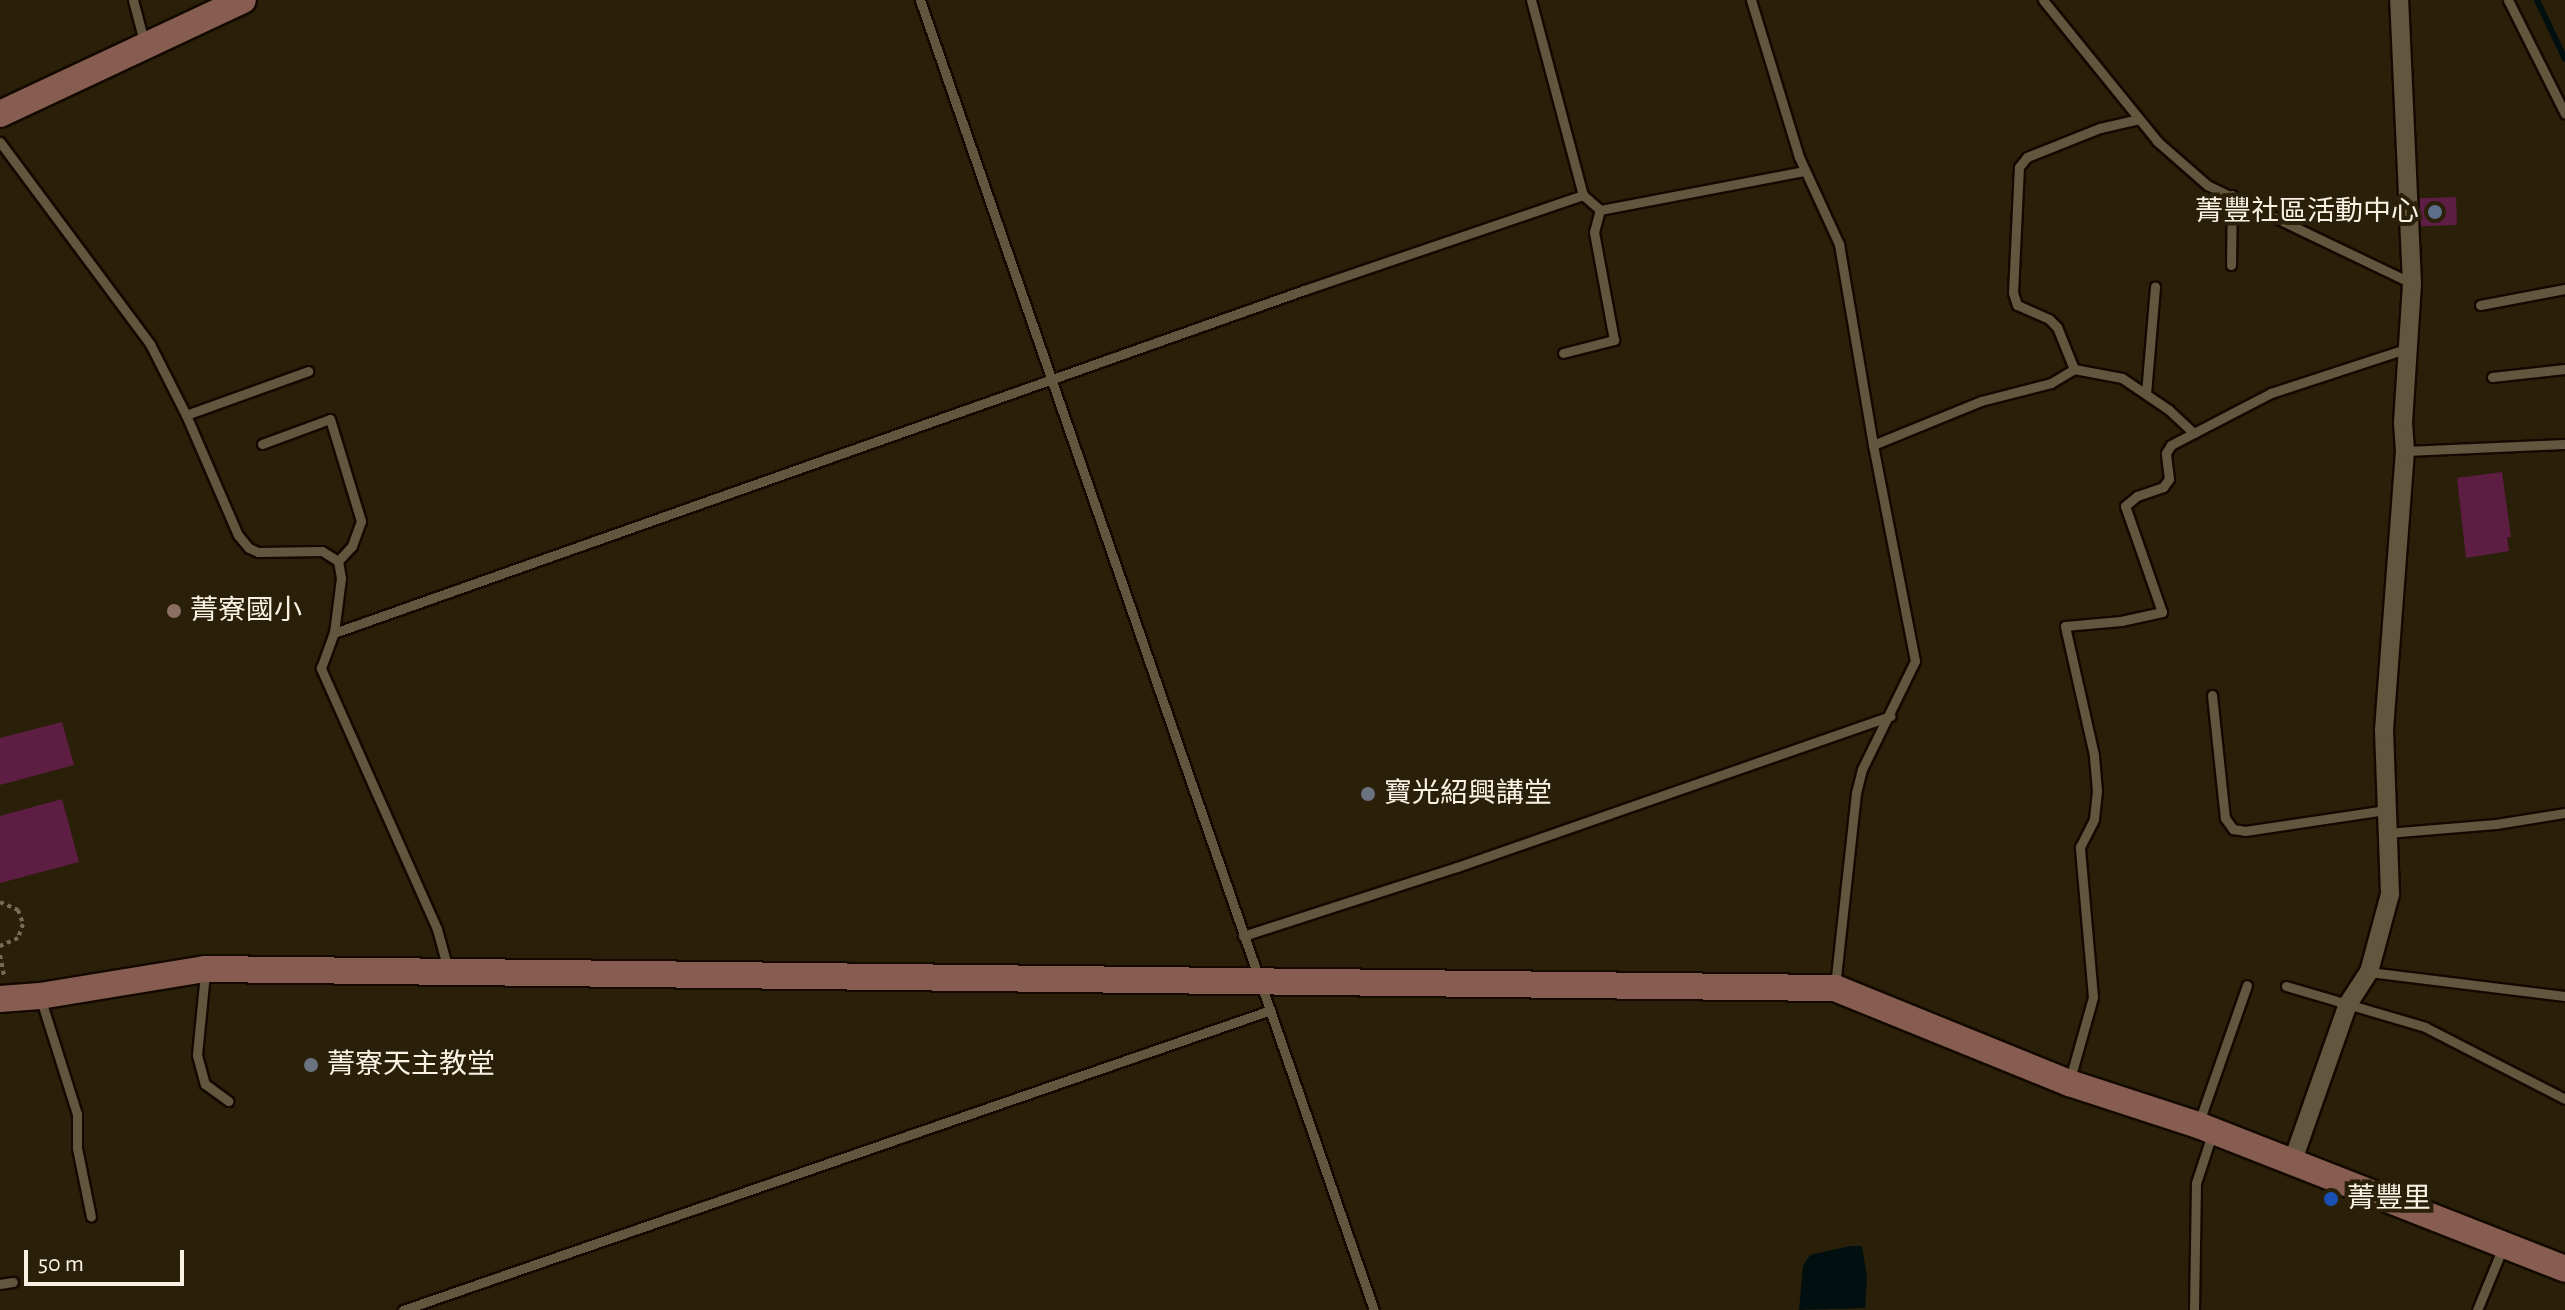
<!DOCTYPE html>
<html>
<head>
<meta charset="utf-8">
<style>
	body { margin:0 }
	#map { position:relative; width:2565px; height:1310px; overflow:hidden; background:#2a2009; font-family:"Alegreya Sans","Noto Sans TC",sans-serif }
	div>[style] { position:absolute }
	[style*='--x'] { left:calc(var(--x)*1px); top:calc(var(--y)*1px); width:calc(var(--w)*1px); rotate:calc(var(--a)*1deg) }
	.water>* { inset:0; background:#020f10 }
	.stream>* { height:6px; margin:-3px; padding:0 3px; transform-origin:3px; border-radius:3px; background:#020f10 }
	.building>* { inset:0; background:#5e1d43; transform-origin:0 0 }
	.path>* { height:4px; margin-top:-2px; transform-origin:0; background:repeating-linear-gradient(90deg,#766d59 0 4px,transparent 0 8px) }
	.roads { filter:drop-shadow(2px 0 #130900) drop-shadow(-2px 0 #130900) drop-shadow(0 2px #130900) drop-shadow(0 -2px #130900) }
	.lane>* { height:9px; margin:-4.5px; padding:0 4.5px; transform-origin:4.5px; border-radius:4.5px; background:#62563e }
	.street>* { height:18px; margin:-9px; padding:0 9px; transform-origin:9px; border-radius:9px; background:#62563e }
	.secondary>* { height:26px; margin:-13px; padding:0 13px; transform-origin:13px; border-radius:13px; background:#875d51 }
	.dots>* { width:22px; height:22px; translate:-50% -50%; box-sizing:border-box; border:4px solid #2a2009; border-radius:50% }
	span { translate:-50% -50%; white-space:nowrap; text-align:center; line-height:1.15; -webkit-text-stroke:8px #2a2009; paint-order:stroke }
	.poi-label { font-size:28px; color:#f9f2e4 }
	.right { translate:-100% -50%; text-align:right }
	.left { translate:0 -50%; text-align:left }
	.scale { position:absolute; left:24px; top:1250px; width:160px; height:36px; box-sizing:border-box; border:4px solid #f9f2e4; border-top:0; padding-left:10px; font-size:24px; line-height:28px; white-space:nowrap; color:#f9f2e4; -webkit-text-stroke:6px #2a2009; paint-order:stroke }
</style>
</head>
<body>
<div id="map">
	<div class="water">
		<div style="clip-path:polygon(1850px 1246px,1862px 1246px,1867px 1277px,1865px 1308px,1799px 1310px,1803px 1266px,1810px 1255px)"></div>
	</div>
	<div class="stream">
		<div style="--x:2537;--y:0;--w:65;--a:64.6"></div>
	</div>
	<div class="building">
		<div style="left:2456px;top:197px;width:28px;height:43px;rotate:88deg"></div>
		<div style="clip-path:polygon(2502px 472px,2511px 537px,2507px 537px,2509px 551px,2466px 558px,2457px 478px)"></div>
		<div style="clip-path:polygon(62px 722px,74px 765px,0 785px,0 738px)"></div>
		<div style="clip-path:polygon(62px 799px,79px 862px,0 883px,0 816px)"></div>
	</div>
	<div class="path">
		<div style="--x:0;--y:902;--w:20;--a:24"></div>
		<div style="--x:18;--y:910;--w:15;--a:70"></div>
		<div style="--x:23;--y:924;--w:15;--a:110"></div>
		<div style="--x:18;--y:938;--w:20;--a:156"></div>
		<div style="--x:0;--y:955;--w:21;--a:79"></div>
	</div>
	<div class="roads">
		<div class="lane">
			<div style="--x:133;--y:0;--w:47;--a:75.1"></div>
			<div style="--x:920;--y:0;--w:1386;--a:70.89"></div>
			<div style="--x:1531;--y:0;--w:202;--a:75.1"></div>
			<div style="--x:1583;--y:195;--w:23;--a:41"></div>
			<div style="--x:1600;--y:210;--w:208;--a:-10.8"></div>
			<div style="--x:1751;--y:0;--w:164;--a:73"></div>
			<div style="--x:1799;--y:157;--w:96;--a:65.3"></div>
			<div style="--x:1839;--y:244;--w:204;--a:80.4"></div>
			<div style="--x:1873;--y:445;--w:220;--a:79"></div>
			<div style="--x:1915;--y:661;--w:120;--a:116.1"></div>
			<div style="--x:1862;--y:769;--w:25;--a:104"></div>
			<div style="--x:1856;--y:793;--w:193;--a:96.2"></div>
			<div style="--x:2043;--y:0;--w:181;--a:51"></div>
			<div style="--x:2157;--y:141;--w:67;--a:41.3"></div>
			<div style="--x:2207;--y:185;--w:227;--a:25.6"></div>
			<div style="--x:2508;--y:0;--w:127;--a:63.4"></div>
			<div style="--x:0;--y:142;--w:252;--a:53.4"></div>
			<div style="--x:150;--y:344;--w:80;--a:63.1"></div>
			<div style="--x:186;--y:415;--w:131;--a:66.6"></div>
			<div style="--x:238;--y:535;--w:17;--a:50"></div>
			<div style="--x:249;--y:548;--w:10;--a:24"></div>
			<div style="--x:258;--y:552;--w:64;--a:-0.9"></div>
			<div style="--x:322;--y:551;--w:19;--a:32"></div>
			<div style="--x:338;--y:561;--w:17;--a:80"></div>
			<div style="--x:341;--y:578;--w:55;--a:97.3"></div>
			<div style="--x:2231;--y:265;--w:70;--a:-89.2"></div>
			<div style="--x:2480;--y:305;--w:86;--a:-10.7"></div>
			<div style="--x:1563;--y:353;--w:53;--a:-14.3"></div>
			<div style="--x:1614;--y:340;--w:110;--a:-100.5"></div>
			<div style="--x:1594;--y:232;--w:23;--a:-75"></div>
			<div style="--x:2074;--y:369;--w:45;--a:-112"></div>
			<div style="--x:2057;--y:327;--w:11;--a:-135"></div>
			<div style="--x:2049;--y:319;--w:35;--a:-156"></div>
			<div style="--x:2017;--y:305;--w:13;--a:-108"></div>
			<div style="--x:2013;--y:293;--w:126;--a:-87.3"></div>
			<div style="--x:2019;--y:167;--w:13;--a:-51"></div>
			<div style="--x:2027;--y:157;--w:79;--a:-21.7"></div>
			<div style="--x:2100;--y:128;--w:40;--a:-13"></div>
			<div style="--x:2492;--y:377;--w:73;--a:-6.3"></div>
			<div style="--x:2146;--y:394;--w:108;--a:-85.2"></div>
			<div style="--x:186;--y:415;--w:130;--a:-19.8"></div>
			<div style="--x:262;--y:444;--w:72;--a:-20.2"></div>
			<div style="--x:330;--y:419;--w:107;--a:73.1"></div>
			<div style="--x:361;--y:521;--w:27;--a:110"></div>
			<div style="--x:352;--y:546;--w:21;--a:133"></div>
			<div style="--x:1873;--y:445;--w:117;--a:-22.2"></div>
			<div style="--x:1981;--y:401;--w:72;--a:-14.4"></div>
			<div style="--x:2051;--y:383;--w:27;--a:-31"></div>
			<div style="--x:2074;--y:369;--w:49;--a:10.6"></div>
			<div style="--x:2122;--y:378;--w:57;--a:34.2"></div>
			<div style="--x:2169;--y:410;--w:34;--a:43"></div>
			<div style="--x:2405;--y:451;--w:160;--a:-2.5"></div>
			<div style="--x:2212;--y:695;--w:124;--a:84"></div>
			<div style="--x:2225;--y:818;--w:14;--a:54"></div>
			<div style="--x:2233;--y:829;--w:12;--a:9"></div>
			<div style="--x:2245;--y:831;--w:143;--a:-8.5"></div>
			<div style="--x:2387;--y:833;--w:109;--a:-4.7"></div>
			<div style="--x:2496;--y:824;--w:70;--a:-9.1"></div>
			<div style="--x:1243;--y:936;--w:225;--a:-17.9"></div>
			<div style="--x:1457;--y:867;--w:459;--a:-19.2"></div>
			<div style="--x:448;--y:969;--w:41;--a:-105.4"></div>
			<div style="--x:437;--y:929;--w:286;--a:-114"></div>
			<div style="--x:321;--y:668;--w:37;--a:-70"></div>
			<div style="--x:334;--y:633;--w:1029;--a:-19.47"></div>
			<div style="--x:1304;--y:290;--w:295;--a:-18.8"></div>
			<div style="--x:2369;--y:972;--w:197;--a:7"></div>
			<div style="--x:205;--y:973;--w:82;--a:95.6"></div>
			<div style="--x:197;--y:1055;--w:30;--a:75"></div>
			<div style="--x:205;--y:1084;--w:29;--a:36"></div>
			<div style="--x:2286;--y:986;--w:145;--a:16.4"></div>
			<div style="--x:2425;--y:1027;--w:157;--a:27.2"></div>
			<div style="--x:41;--y:1000;--w:120;--a:72.5"></div>
			<div style="--x:77;--y:1114;--w:34;--a:90"></div>
			<div style="--x:77;--y:1148;--w:70;--a:78.5"></div>
			<div style="--x:2070;--y:1079;--w:85;--a:-74.3"></div>
			<div style="--x:2093;--y:997;--w:151;--a:-95"></div>
			<div style="--x:2080;--y:847;--w:31;--a:-63"></div>
			<div style="--x:2094;--y:819;--w:28;--a:-84"></div>
			<div style="--x:2097;--y:791;--w:36;--a:-95"></div>
			<div style="--x:2094;--y:755;--w:132;--a:-102.7"></div>
			<div style="--x:2065;--y:626;--w:56;--a:-5.1"></div>
			<div style="--x:2121;--y:621;--w:42;--a:-12.4"></div>
			<div style="--x:2162;--y:612;--w:112;--a:-109.2"></div>
			<div style="--x:2125;--y:506;--w:16;--a:-40"></div>
			<div style="--x:2137;--y:496;--w:28;--a:-19"></div>
			<div style="--x:2163;--y:487;--w:10;--a:-53"></div>
			<div style="--x:2169;--y:479;--w:26;--a:-97"></div>
			<div style="--x:2166;--y:453;--w:9;--a:-58"></div>
			<div style="--x:2171;--y:445;--w:113;--a:-27.5"></div>
			<div style="--x:2271;--y:393;--w:145;--a:-18.1"></div>
			<div style="--x:2199;--y:1122;--w:145;--a:-70.7"></div>
			<div style="--x:0;--y:1284;--w:13;--a:-9"></div>
			<div style="--x:403;--y:1310;--w:918;--a:-19.07"></div>
			<div style="--x:2194;--y:1310;--w:127;--a:-89.1"></div>
			<div style="--x:2196;--y:1183;--w:52;--a:-71.9"></div>
			<div style="--x:2477;--y:1310;--w:68;--a:-67.6"></div>
		</div>
		<div class="street">
			<div style="--x:2292;--y:1163;--w:169;--a:-70.6"></div>
			<div style="--x:2348;--y:1004;--w:38;--a:-57"></div>
			<div style="--x:2369;--y:972;--w:81;--a:-74.9"></div>
			<div style="--x:2390;--y:894;--w:164;--a:-92.1"></div>
			<div style="--x:2384;--y:730;--w:280;--a:-85.7"></div>
			<div style="--x:2405;--y:451;--w:28;--a:-94"></div>
			<div style="--x:2403;--y:423;--w:140;--a:-86.3"></div>
			<div style="--x:2412;--y:283;--w:283;--a:-92.6"></div>
		</div>
		<div class="secondary">
			<div style="--x:0;--y:114;--w:268;--a:-25.1"></div>
			<div style="--x:0;--y:999;--w:40;--a:-4.3"></div>
			<div style="--x:40;--y:996;--w:167;--a:-9.3"></div>
			<div style="--x:205;--y:969;--w:1630;--a:0.67"></div>
			<div style="--x:1835;--y:988;--w:253;--a:22.1"></div>
			<div style="--x:2069;--y:1083;--w:136;--a:18"></div>
			<div style="--x:2198;--y:1125;--w:394;--a:21.4"></div>
		</div>
	</div>
	<div class="dots">
		<div style="left:2435px;top:212px;background:#5c6f8a"></div>
		<div style="left:174px;top:611px;background:#8d6e63"></div>
		<div style="left:1368px;top:794px;background:#6b7280"></div>
		<div style="left:311px;top:1065px;background:#6b7280"></div>
		<div style="left:2331px;top:1199px;background:#1a4fb4"></div>
	</div>
	<div class="poi-label">
		<span class="right" style="left:2419px;top:212px">菁豐社區活動中心</span>
		<span class="left" style="left:190px;top:611px">菁寮國小</span>
		<span class="left" style="left:1384px;top:794px">寶光紹興講堂</span>
		<span class="left" style="left:327px;top:1065px">菁寮天主教堂</span>
		<span class="left" style="left:2347px;top:1199px">菁豐里</span>
	</div>
	<div class="scale">50 m</div>
</div>
</body>
</html>
